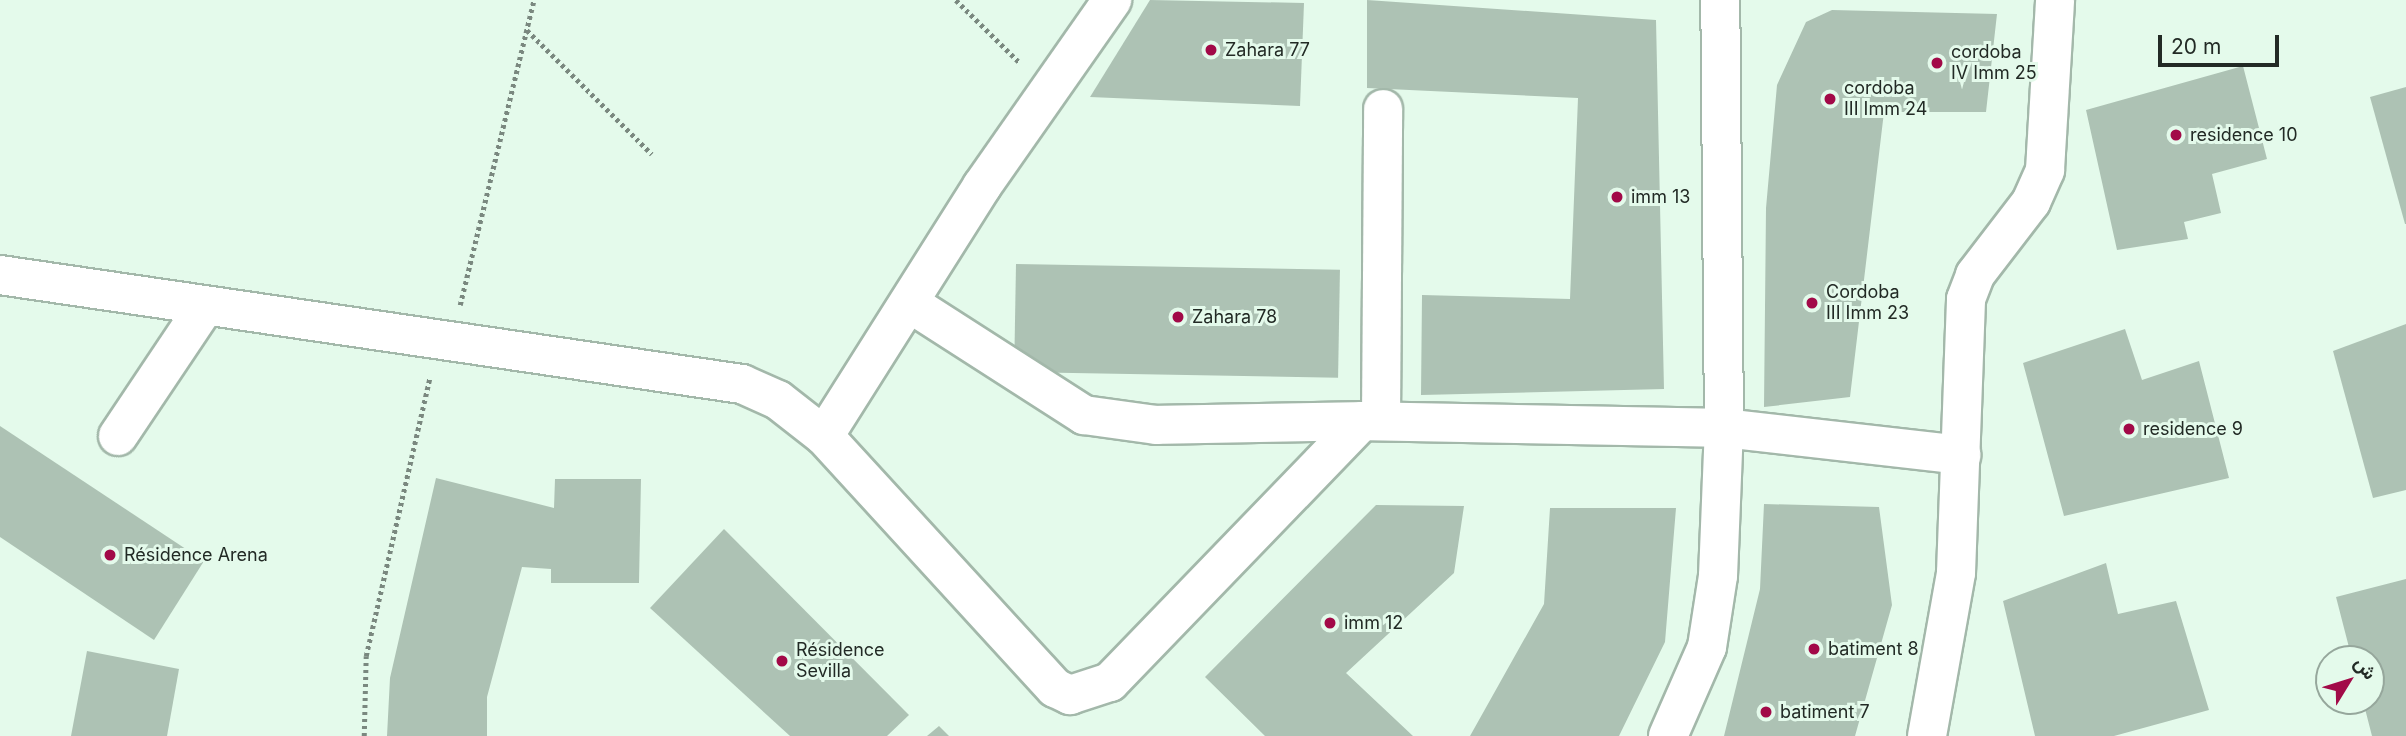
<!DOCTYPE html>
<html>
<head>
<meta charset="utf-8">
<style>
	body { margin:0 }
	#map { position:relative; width:2406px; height:736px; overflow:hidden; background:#e4faeb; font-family:Inter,Vazirmatn,sans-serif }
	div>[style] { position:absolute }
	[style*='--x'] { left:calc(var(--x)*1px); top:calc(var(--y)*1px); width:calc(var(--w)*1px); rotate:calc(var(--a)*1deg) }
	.building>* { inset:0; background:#adc2b4; transform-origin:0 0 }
	.path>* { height:4.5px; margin-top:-2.25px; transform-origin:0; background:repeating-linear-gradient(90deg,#7a887f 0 3.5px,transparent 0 7px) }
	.roads { filter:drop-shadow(2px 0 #a3b8aa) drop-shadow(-2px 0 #a3b8aa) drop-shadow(0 2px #a3b8aa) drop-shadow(0 -2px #a3b8aa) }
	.minor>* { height:38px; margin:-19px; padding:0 19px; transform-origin:19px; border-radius:19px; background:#fff }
	.dots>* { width:19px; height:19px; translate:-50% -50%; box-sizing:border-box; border:4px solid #e4faeb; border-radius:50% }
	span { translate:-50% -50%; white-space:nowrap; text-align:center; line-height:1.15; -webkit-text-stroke:6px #e4faeb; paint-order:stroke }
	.poi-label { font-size:18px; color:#222a25 }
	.left { translate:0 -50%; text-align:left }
	.north { position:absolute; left:2315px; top:645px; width:70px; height:70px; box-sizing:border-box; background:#e4faeb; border:2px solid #96a79c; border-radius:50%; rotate:52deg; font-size:19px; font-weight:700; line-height:28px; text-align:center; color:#222a25 }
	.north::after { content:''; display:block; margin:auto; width:24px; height:32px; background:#a20a48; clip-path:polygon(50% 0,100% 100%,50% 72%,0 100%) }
	.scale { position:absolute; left:2158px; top:35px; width:121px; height:32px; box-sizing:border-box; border:4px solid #222a25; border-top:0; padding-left:9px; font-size:21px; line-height:24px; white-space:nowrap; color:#222a25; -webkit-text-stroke:5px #e4faeb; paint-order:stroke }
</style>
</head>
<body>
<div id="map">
	<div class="building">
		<div style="clip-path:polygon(1150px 0,1304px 3px,1300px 106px,1090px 97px)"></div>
		<div style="clip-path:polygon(1367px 0,1656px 20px,1664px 389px,1421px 395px,1422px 295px,1570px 299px,1578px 98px,1367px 88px)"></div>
		<div style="clip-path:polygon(1832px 10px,1997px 14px,1986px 112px,1884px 112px,1850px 397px,1764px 407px,1766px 208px,1777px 85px,1806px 22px)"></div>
		<div style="clip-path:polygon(2243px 66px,2267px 159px,2212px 174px,2221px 213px,2184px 222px,2188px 239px,2117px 250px,2086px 110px)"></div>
		<div style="clip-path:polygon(2406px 87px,2406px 224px,2405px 224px,2370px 97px)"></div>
		<div style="left:1016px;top:264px;width:324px;height:108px;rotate:1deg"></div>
		<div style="clip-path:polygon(2406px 324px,2406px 490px,2373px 498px,2333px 351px)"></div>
		<div style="clip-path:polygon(2125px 329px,2142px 380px,2199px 361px,2229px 478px,2064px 516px,2023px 363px)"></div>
		<div style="clip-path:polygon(0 426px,204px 561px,154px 640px,0 537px)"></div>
		<div style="clip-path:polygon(436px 478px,554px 508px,555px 479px,641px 479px,639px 583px,551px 583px,551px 569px,522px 567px,487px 697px,487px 736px,387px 736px,390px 678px)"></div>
		<div style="clip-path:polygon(1764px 504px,1879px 507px,1892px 605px,1855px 736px,1724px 736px,1760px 589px)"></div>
		<div style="clip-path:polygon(1376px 505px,1464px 506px,1454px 573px,1346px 673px,1413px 736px,1265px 736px,1205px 677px)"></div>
		<div style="clip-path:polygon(1550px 508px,1676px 508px,1665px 642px,1619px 736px,1470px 736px,1544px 604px)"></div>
		<div style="clip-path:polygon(724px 529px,909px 715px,887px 736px,790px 736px,650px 608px)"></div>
		<div style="clip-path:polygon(2106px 563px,2118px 614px,2176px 601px,2209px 710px,2114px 736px,2035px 736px,2003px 601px)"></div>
		<div style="clip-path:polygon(2406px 579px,2406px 736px,2372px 736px,2363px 701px,2371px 701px,2371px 659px,2352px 659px,2336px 597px)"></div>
		<div style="clip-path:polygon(87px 651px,179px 669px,167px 736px,71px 736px)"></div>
		<div style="clip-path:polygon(939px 726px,949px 736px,927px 736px)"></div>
	</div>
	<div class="path">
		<div style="--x:956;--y:0;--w:90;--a:44.5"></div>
		<div style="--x:527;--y:30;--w:176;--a:44.8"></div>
		<div style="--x:460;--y:305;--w:314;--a:-76.4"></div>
		<div style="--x:364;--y:736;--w:80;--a:-88.6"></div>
		<div style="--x:366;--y:656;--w:286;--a:-77.1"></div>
	</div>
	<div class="roads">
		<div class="minor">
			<div style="--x:0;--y:275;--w:750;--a:8.36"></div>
			<div style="--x:742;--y:384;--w:39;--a:24"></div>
			<div style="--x:778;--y:400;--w:58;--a:38"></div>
			<div style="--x:824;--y:436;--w:342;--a:47.5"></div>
			<div style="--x:1055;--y:688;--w:17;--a:25"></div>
			<div style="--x:1070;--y:695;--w:42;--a:-18"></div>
			<div style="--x:1110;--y:682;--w:363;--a:-46"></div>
			<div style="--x:1362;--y:421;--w:362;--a:1.1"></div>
			<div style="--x:1724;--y:428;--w:239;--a:6.5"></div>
			<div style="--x:911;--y:304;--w:206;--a:32.7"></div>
			<div style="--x:1084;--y:415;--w:73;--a:7.9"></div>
			<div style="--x:1156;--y:425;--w:206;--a:-1.1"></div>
			<div style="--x:1381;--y:420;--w:311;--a:-89.6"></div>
			<div style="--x:118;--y:436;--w:156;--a:-56.2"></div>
			<div style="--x:824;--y:436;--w:296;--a:-57.7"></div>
			<div style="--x:982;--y:186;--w:227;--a:-55"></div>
			<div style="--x:1668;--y:736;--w:97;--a:-66.3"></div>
			<div style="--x:1707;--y:647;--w:72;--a:-81.2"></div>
			<div style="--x:1718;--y:576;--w:148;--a:-87.7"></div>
			<div style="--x:1724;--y:428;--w:428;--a:-90.5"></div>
			<div style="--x:1927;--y:736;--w:166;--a:-79.9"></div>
			<div style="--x:1956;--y:573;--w:274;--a:-87.9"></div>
			<div style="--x:1966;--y:299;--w:26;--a:-69"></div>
			<div style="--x:1975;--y:275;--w:92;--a:-52.5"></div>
			<div style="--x:2031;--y:202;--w:35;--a:-66"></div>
			<div style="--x:2045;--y:170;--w:170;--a:-86.6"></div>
		</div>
	</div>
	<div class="dots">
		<div style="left:1211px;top:50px;background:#a20a48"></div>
		<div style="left:1937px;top:63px;background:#a20a48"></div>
		<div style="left:1830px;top:99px;background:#a20a48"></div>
		<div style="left:2176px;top:135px;background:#a20a48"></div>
		<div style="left:1617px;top:197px;background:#a20a48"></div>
		<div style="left:1812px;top:303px;background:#a20a48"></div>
		<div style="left:1178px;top:317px;background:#a20a48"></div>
		<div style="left:2129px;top:429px;background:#a20a48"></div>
		<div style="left:110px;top:555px;background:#a20a48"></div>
		<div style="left:1330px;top:623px;background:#a20a48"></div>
		<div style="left:1814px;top:649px;background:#a20a48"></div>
		<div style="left:782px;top:661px;background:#a20a48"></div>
		<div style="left:1766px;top:712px;background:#a20a48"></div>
	</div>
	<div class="poi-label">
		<span class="left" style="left:1225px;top:50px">Zahara 77</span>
		<span class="left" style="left:1951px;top:63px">cordoba<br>IV Imm 25</span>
		<span class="left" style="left:1844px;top:99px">cordoba<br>III Imm 24</span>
		<span class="left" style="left:2190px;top:135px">residence 10</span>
		<span class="left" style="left:1631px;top:197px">imm 13</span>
		<span class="left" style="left:1826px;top:303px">Cordoba<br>III Imm 23</span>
		<span class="left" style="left:1192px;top:317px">Zahara 78</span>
		<span class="left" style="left:2143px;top:429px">residence 9</span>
		<span class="left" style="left:124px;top:555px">Résidence Arena</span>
		<span class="left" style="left:1344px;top:623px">imm 12</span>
		<span class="left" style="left:1828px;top:649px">batiment 8</span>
		<span class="left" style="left:796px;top:661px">Résidence<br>Sevilla</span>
		<span class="left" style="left:1780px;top:712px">batiment 7</span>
	</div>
	<div class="north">ش</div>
	<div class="scale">20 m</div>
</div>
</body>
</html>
